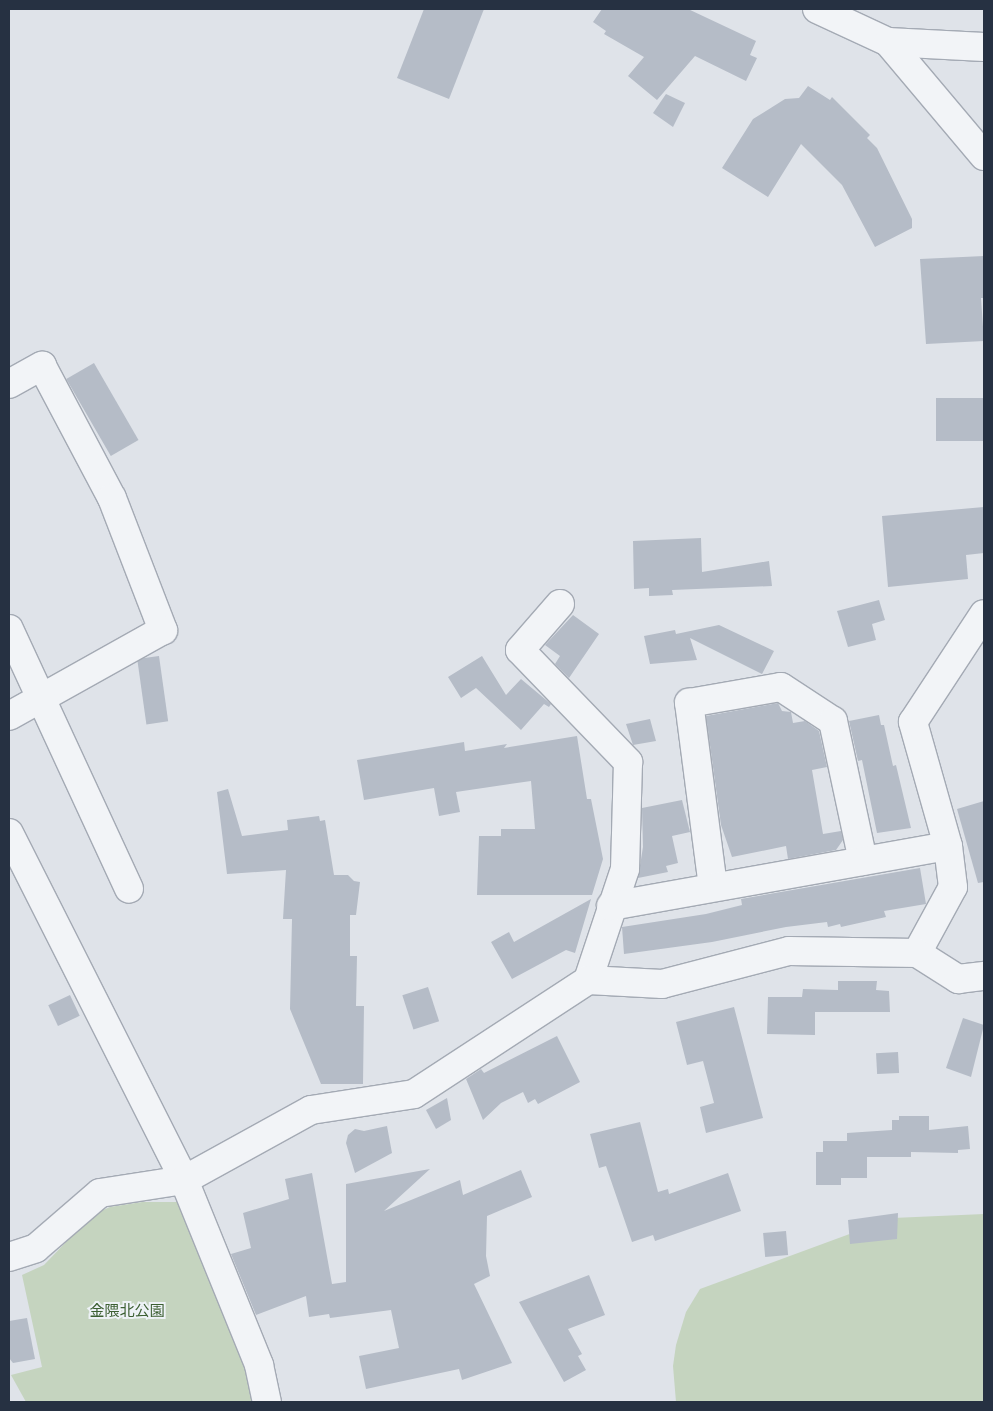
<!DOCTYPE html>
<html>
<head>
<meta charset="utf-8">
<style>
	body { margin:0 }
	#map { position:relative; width:993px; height:1411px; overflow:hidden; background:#dfe3e9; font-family:Mulish,"Noto Sans JP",sans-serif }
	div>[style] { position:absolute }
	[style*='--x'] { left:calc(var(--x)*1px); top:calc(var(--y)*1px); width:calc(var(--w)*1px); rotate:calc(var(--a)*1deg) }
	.green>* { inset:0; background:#c5d4bf }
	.building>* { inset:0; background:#b5bcc7; transform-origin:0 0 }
	.roads { filter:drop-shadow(1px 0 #a4aab4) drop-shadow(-1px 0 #a4aab4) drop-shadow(0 1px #a4aab4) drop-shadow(0 -1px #a4aab4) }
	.minor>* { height:28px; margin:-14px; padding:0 14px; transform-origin:14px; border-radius:14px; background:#f2f4f7 }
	span { translate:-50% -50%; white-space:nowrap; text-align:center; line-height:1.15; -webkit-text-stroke:4px #eef2f7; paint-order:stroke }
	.park-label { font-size:15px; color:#3c5f32 }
	.frame { position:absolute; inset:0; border:10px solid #263142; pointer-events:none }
</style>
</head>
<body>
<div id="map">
	<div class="green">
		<div style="clip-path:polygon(142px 1202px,182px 1202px,246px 1362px,256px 1402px,26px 1402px,11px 1375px,42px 1367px,22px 1275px,44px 1265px,92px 1215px,110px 1207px)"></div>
		<div style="clip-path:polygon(984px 1214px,984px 1402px,676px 1402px,673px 1366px,676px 1345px,686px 1312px,700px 1289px,893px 1218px)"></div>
	</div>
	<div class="building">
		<div style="clip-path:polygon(424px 9px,484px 9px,449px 99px,397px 78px)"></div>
		<div style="clip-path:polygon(602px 9px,688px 9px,756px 41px,750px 55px,757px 58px,746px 81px,695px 56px,657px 100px,628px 76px,644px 57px,604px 34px,606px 31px,593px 22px)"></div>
		<div style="clip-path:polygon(808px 86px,830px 100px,832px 97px,870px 135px,867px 138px,877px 148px,912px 219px,912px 228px,875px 247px,842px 185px,801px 144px,768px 197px,722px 168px,753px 119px,785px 99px,799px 98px)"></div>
		<div style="clip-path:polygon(666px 94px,685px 103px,673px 127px,653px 113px)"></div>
		<div style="clip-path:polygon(984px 256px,984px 298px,981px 298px,984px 341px,926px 344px,920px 259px)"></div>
		<div style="left:94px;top:363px;width:89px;height:32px;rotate:60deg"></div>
		<div style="left:984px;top:398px;width:43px;height:48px;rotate:90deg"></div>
		<div style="clip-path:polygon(984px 507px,984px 553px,966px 555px,968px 579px,888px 587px,882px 516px)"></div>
		<div style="clip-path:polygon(701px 538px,702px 572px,769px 561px,772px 586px,672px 590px,673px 595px,649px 596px,649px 588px,634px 589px,633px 541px)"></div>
		<div style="clip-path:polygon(879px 600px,885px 620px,872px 624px,876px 640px,848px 647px,837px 611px)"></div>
		<div style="clip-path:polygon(573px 615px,599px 634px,569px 678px,555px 664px,560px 656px,545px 645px)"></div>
		<div style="clip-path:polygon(719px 625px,774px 651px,762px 674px,690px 638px,697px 660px,650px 664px,644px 636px,675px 630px,676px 634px)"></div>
		<div style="left:159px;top:656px;width:66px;height:22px;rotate:82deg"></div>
		<div style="clip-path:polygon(482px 656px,506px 695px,521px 679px,551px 704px,549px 707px,544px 704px,521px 730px,476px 688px,461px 698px,448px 677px)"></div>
		<div style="clip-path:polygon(778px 703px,782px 711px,791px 712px,793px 723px,805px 721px,819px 731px,827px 767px,812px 770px,823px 834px,841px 831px,843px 840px,836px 850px,788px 859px,786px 846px,732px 857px,721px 825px,706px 716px)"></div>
		<div style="clip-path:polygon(879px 715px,881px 725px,884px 725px,893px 766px,896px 765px,911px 828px,877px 833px,862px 760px,858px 761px,849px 721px)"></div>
		<div style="clip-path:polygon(650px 719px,656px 741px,633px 745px,626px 724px)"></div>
		<div style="clip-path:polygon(577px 736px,587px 799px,591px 799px,603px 859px,592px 895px,477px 895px,479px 836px,501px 836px,501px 829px,535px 829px,531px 781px,456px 792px,460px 812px,439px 816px,434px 788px,364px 800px,357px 760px,464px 742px,465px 751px,507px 744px,504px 748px)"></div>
		<div style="clip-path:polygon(228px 789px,242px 836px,288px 830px,287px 820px,319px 816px,320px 821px,325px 820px,334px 875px,348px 875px,354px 881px,360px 882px,356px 915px,350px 915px,350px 956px,357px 956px,356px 1006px,364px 1006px,363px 1084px,321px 1084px,290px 1009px,292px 919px,283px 919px,286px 870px,227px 874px,217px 792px)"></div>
		<div style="clip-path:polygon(682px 800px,690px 832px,672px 836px,678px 863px,666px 866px,668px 872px,638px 878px,643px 847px,642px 808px)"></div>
		<div style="clip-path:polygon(984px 801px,984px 882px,978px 883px,957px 809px)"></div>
		<div style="clip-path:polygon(920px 868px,926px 904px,884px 911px,886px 917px,841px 927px,840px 924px,828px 927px,827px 922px,786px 927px,712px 942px,624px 954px,622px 927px,706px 914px,742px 905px,741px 899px)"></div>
		<div style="clip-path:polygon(591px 899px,575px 953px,566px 950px,512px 979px,491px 942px,509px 932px,514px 942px)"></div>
		<div style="clip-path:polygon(838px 981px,877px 981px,876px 990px,889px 991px,890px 1012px,815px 1012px,815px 1035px,767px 1034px,768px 997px,802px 997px,803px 989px,838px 990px)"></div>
		<div style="left:428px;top:987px;width:36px;height:27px;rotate:72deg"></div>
		<div style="left:70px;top:995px;width:23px;height:24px;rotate:65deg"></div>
		<div style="clip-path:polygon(734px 1007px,763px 1118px,706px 1133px,700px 1107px,714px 1103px,703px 1061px,687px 1065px,676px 1022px)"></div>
		<div style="clip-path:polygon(963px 1018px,984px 1025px,971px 1077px,946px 1068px)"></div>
		<div style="clip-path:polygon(557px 1036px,580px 1082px,538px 1104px,535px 1099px,528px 1103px,523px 1092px,501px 1103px,483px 1120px,466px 1079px,481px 1069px,484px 1073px)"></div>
		<div style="left:898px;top:1052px;width:21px;height:22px;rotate:87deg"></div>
		<div style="clip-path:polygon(447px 1098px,451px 1120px,436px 1129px,426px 1110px)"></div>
		<div style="clip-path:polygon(899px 1116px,929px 1116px,929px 1130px,968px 1126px,970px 1149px,958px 1150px,958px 1153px,911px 1152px,911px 1157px,867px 1157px,867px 1178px,841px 1178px,841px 1185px,816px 1185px,816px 1152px,823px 1152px,823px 1141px,847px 1141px,847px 1133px,892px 1130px,892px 1120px,899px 1120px)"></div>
		<div style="clip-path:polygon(640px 1122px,658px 1192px,668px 1189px,669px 1194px,728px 1173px,741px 1211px,655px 1241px,653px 1235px,632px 1242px,606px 1166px,599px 1168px,590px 1134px)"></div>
		<div style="clip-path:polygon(387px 1126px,392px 1153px,355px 1173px,346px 1143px,348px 1135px,355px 1129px,364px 1131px)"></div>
		<div style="clip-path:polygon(430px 1169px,384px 1211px,460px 1180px,463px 1195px,521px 1170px,532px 1197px,487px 1216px,486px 1256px,490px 1276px,474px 1284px,512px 1363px,462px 1380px,459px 1369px,366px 1389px,359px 1356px,399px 1348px,391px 1310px,330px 1318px,329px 1314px,309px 1317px,306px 1296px,256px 1315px,231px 1254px,251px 1248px,243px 1213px,289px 1199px,285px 1179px,312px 1173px,332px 1284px,346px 1282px,346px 1184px)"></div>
		<div style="clip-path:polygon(898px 1213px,897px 1239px,850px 1244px,848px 1220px)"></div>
		<div style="left:786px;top:1231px;width:24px;height:23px;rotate:85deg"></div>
		<div style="clip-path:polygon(589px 1275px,605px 1315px,568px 1329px,582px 1354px,578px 1356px,586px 1370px,564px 1382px,519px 1302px)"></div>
		<div style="clip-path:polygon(27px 1318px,35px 1359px,13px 1363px,9px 1358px,9px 1321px)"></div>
	</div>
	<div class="roads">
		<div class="minor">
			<div style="--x:817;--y:9;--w:78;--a:24.9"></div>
			<div style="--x:888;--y:42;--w:96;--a:3"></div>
			<div style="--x:888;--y:42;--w:149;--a:49.9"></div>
			<div style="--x:9;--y:384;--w:38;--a:-29"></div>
			<div style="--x:42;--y:366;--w:149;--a:62.1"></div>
			<div style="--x:112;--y:498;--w:142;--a:68.9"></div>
			<div style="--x:163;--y:630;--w:176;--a:150.8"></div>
			<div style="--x:560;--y:604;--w:61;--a:131"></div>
			<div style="--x:520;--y:650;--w:156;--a:46"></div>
			<div style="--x:628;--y:762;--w:107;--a:91.6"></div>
			<div style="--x:625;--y:869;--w:117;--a:108.4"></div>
			<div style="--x:9;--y:629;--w:286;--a:65.2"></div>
			<div style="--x:9;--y:833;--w:389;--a:63.2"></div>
			<div style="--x:184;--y:1180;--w:200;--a:67.9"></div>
			<div style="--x:259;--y:1365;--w:38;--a:78"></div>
			<div style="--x:713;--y:887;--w:186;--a:-97.4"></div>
			<div style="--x:689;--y:703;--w:93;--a:-9.9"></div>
			<div style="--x:781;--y:687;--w:62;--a:33.2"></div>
			<div style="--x:833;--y:721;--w:143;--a:77.9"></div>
			<div style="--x:611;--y:906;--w:342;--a:-10.1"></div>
			<div style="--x:917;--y:953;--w:75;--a:-61.4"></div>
			<div style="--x:953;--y:887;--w:41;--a:-97"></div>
			<div style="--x:948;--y:846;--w:129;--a:-105.8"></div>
			<div style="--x:913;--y:722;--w:129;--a:-56.7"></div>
			<div style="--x:9;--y:1257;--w:28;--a:-18"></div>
			<div style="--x:36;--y:1248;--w:84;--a:-40.7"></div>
			<div style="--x:100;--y:1193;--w:85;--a:-8.8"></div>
			<div style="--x:184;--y:1180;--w:145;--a:-28.9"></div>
			<div style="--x:311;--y:1110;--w:104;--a:-8.8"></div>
			<div style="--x:414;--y:1094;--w:208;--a:-33.2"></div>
			<div style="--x:588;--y:980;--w:74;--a:3.1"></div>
			<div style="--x:662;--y:984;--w:131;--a:-14.6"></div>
			<div style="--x:789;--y:951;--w:128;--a:0.9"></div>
			<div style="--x:917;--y:953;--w:49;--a:32.4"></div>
			<div style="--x:958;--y:979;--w:26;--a:-7"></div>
		</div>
	</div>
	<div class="park-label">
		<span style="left:127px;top:1311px">金隈北公園</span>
	</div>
	<div class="frame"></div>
</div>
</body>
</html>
